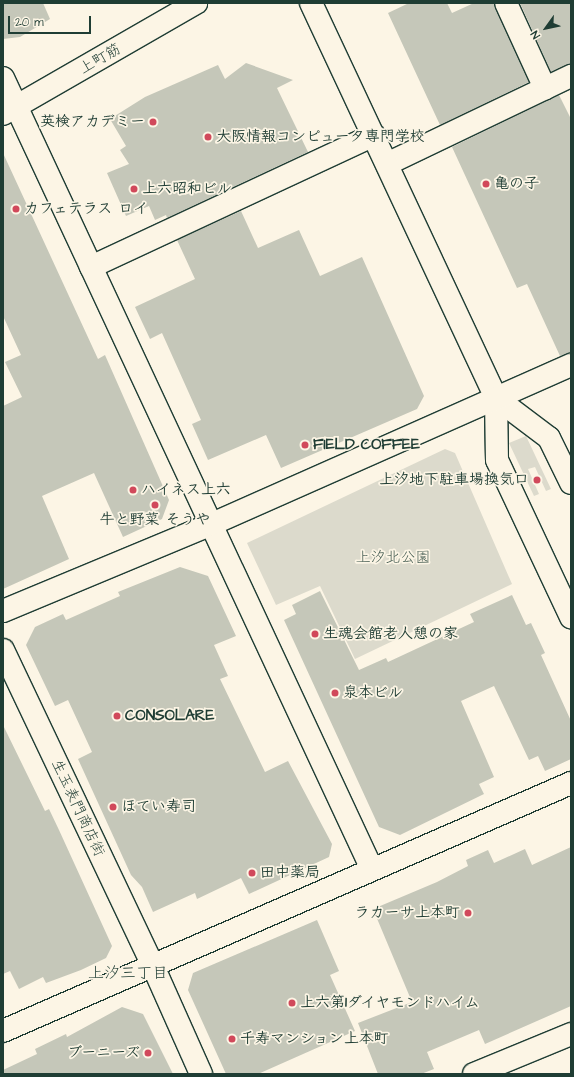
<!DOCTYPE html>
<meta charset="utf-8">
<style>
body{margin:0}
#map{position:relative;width:574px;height:1077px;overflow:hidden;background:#fcf5e5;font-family:"Architects Daughter","Klee One",sans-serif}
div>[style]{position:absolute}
.green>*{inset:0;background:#dcdacc}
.building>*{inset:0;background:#c5c7b9}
.roads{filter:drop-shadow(1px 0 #1f3d34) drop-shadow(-1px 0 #1f3d34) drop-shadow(0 1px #1f3d34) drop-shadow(0 -1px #1f3d34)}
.street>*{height:22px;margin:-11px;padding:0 11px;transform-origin:11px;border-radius:11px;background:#fcf5e5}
.secondary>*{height:22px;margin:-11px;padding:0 11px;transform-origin:11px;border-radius:11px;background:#fcf5e5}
.primary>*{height:22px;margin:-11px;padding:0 11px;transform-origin:11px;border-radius:11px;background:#fcf5e5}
.dots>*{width:11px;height:11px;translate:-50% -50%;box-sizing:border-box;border:2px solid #fcf5e5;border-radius:50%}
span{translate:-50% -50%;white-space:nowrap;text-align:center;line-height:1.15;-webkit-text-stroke:3.5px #fcf5e5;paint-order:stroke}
.street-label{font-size:15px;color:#1f3d34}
.poi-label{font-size:15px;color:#1f3d34;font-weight:700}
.right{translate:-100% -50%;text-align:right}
.left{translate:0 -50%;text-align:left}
.park-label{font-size:15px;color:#455c52}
.neighbourhood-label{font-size:16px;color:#1f3d34}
.frame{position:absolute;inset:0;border:4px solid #1f3d34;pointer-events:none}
.north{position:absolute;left:526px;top:8px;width:40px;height:40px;-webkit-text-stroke:3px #fcf5e5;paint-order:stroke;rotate:237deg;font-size:11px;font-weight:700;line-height:16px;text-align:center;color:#1f3d34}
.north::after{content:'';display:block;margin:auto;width:14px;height:18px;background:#1f3d34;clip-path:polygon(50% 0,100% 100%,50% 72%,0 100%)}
.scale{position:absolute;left:8px;top:16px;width:83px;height:18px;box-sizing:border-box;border:2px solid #1f3d34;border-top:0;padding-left:5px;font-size:12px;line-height:14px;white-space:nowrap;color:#1f3d34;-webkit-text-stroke:3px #fcf5e5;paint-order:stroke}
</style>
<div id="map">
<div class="green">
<i style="clip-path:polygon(526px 436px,551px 489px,546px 491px,535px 467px,528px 469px,539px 494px,534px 496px,509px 443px)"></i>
<i style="clip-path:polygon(445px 449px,455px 453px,512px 584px,355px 659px,320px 586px,276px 605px,247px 543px)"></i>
</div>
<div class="building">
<i style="clip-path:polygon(3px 3px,43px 3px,50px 19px,20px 37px,3px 39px)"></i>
<i style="clip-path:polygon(409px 3px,447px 3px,452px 13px,474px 3px,494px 3px,529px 82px,440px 125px,388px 13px)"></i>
<i style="clip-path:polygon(520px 3px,571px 3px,571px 64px,551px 72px)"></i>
<i style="clip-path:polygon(246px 63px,293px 80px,277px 88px,308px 152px,167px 218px,166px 215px,155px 220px,149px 206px,126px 216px,107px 173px,129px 164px,120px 150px,126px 146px,110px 119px,145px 97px,218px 65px,225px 79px)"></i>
<i style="clip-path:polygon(559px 95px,571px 119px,571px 353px,560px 356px,527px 284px,517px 288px,452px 147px)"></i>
<i style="clip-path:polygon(3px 153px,98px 359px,105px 355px,169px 500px,162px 519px,123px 537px,94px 473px,42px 496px,69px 559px,3px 589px,3px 406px,22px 397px,5px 362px,21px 355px,3px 316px)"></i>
<i style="clip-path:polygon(241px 211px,258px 248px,299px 230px,320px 276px,362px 257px,424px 396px,417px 409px,281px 468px,266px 435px,208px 460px,192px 424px,201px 420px,162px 333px,150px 339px,135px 307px,195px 279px,177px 240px)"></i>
<i style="clip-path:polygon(180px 567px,208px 576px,236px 636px,214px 645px,228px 676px,220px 679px,265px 772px,288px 761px,332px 844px,329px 857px,249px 894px,241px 878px,197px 899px,195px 893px,153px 912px,142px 887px,131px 875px,78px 759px,92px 752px,68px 700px,55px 706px,26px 645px,35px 627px,63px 614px,66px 620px,120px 596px,118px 592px)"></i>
<i style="clip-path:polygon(320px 591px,359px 670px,386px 658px,388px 662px,474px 622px,470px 614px,512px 595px,526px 625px,531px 623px,545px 653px,541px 655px,571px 721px,571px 759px,545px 771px,538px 756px,529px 760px,494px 686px,461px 701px,494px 777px,479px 784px,484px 794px,400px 835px,379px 827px,284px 620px,296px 614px,292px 605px)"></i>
<i style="clip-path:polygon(3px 725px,45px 811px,49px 809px,59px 830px,112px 946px,106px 958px,81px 970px,46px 983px,43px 977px,19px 989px,10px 971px,3px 974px)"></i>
<i style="clip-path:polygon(571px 847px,571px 1006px,485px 1044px,479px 1030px,427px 1052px,434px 1069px,421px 1074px,378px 1074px,358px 1023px,412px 1002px,373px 909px,437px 882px,468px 866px,466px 860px,488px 850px,494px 863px,525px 849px,532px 865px)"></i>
<i style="clip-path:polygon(317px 920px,339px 971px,330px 975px,355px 1031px,258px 1074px,226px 1074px,188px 990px,193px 973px)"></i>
<i style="clip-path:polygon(122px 1007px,143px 1014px,173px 1074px,3px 1074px,3px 1070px,37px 1054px,35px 1049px,66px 1034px,67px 1037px)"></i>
</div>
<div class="roads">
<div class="street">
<i style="left:506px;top:3px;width:94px;rotate:65.4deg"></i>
<i style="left:387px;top:164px;width:204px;rotate:-25.6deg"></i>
<i style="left:91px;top:267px;width:312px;rotate:-25deg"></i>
<i style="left:3px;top:650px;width:350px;rotate:64.6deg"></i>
</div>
<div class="secondary">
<i style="left:311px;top:3px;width:436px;rotate:64.9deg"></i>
<i style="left:496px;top:398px;width:62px;rotate:89.1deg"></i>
<i style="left:497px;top:460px;width:174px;rotate:64.8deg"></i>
<i style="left:3px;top:78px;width:871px;rotate:65deg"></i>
<i style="left:496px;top:398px;width:66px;rotate:37deg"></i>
<i style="left:549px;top:438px;width:50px;rotate:63.9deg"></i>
<i style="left:3px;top:611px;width:226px;rotate:-22.6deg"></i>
<i style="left:212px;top:524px;width:393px;rotate:-23.9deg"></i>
<i style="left:153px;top:966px;width:118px;rotate:66deg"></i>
<i style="left:3px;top:1031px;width:620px;rotate:-23.59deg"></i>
<i style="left:474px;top:1074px;width:105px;rotate:-22.4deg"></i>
</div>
<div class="primary">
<i style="left:3px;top:114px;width:223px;rotate:-29.9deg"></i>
</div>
</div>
<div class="dots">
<i style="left:153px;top:122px;background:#d1495b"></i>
<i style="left:208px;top:137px;background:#d1495b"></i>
<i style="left:486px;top:184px;background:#d1495b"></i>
<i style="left:134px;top:189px;background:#d1495b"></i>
<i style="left:16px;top:209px;background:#d1495b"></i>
<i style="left:305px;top:445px;background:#d1495b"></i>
<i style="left:537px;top:480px;background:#d1495b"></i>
<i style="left:133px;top:490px;background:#d1495b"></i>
<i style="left:155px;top:505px;background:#d1495b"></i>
<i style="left:315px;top:634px;background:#d1495b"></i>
<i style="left:335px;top:693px;background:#d1495b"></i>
<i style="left:117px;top:716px;background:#d1495b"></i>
<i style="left:113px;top:807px;background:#d1495b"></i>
<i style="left:252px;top:873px;background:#d1495b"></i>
<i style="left:468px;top:913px;background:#d1495b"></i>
<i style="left:292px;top:1003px;background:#d1495b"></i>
<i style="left:232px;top:1039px;background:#d1495b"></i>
<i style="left:148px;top:1053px;background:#d1495b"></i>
</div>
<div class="street-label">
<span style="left:100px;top:59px;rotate:-30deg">上町筋</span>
<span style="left:78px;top:808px;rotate:65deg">生玉表門商店街</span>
</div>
<div class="poi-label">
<span class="right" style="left:145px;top:122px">英検アカデミー</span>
<span class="left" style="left:216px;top:137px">大阪情報コンピュータ専門学校</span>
<span class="left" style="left:494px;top:184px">亀の子</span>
<span class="left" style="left:142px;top:189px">上六昭和ビル</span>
<span class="left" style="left:24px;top:209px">カフェテラス ロイ</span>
<span class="left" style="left:313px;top:445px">FIELD COFFEE</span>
<span class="right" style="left:529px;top:480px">上汐地下駐車場換気口</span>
<span class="left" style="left:141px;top:490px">ハイネス上六</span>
<span style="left:155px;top:520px">牛と野菜 そうや</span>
<span class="left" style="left:323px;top:634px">生魂会館老人憩の家</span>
<span class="left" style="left:343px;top:693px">泉本ビル</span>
<span class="left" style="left:125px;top:716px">CONSOLARE</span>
<span class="left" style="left:121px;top:807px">ほてい寿司</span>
<span class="left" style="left:260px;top:873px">田中薬局</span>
<span class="right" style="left:460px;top:913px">ラカーサ上本町</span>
<span class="left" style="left:300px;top:1003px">上六第1ダイヤモンドハイム</span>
<span class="left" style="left:240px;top:1039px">千寿マンション上本町</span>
<span class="right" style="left:140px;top:1053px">ブーニーズ</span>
</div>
<div class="park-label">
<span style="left:393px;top:558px">上汐北公園</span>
</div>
<div class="neighbourhood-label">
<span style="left:128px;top:973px">上汐三丁目</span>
</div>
<div class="frame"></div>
<div class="north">N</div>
<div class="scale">20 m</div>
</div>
